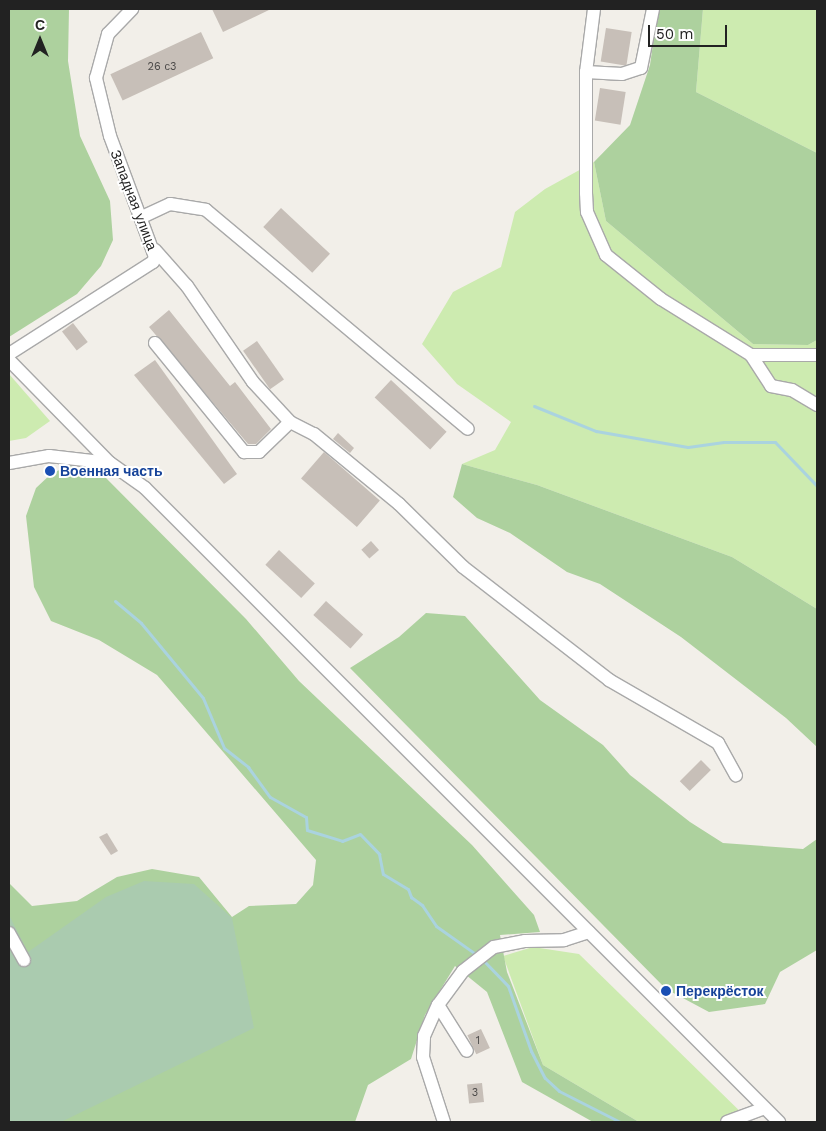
<!DOCTYPE html>
<meta charset="utf-8">
<style>
body{margin:0}
#map{position:relative;width:826px;height:1131px;overflow:hidden;background:#f2efe9;font-family:"Work Sans",sans-serif}
div>[style]{position:absolute}
.grass>*{inset:0;background:#cdebb0}
.forest>*{inset:0;background:#add19e}
.cemetery>*{inset:0;background:#aacbaf}
.stream>*{height:3px;margin:-1.5px;padding:0 1.5px;transform-origin:1.5px;border-radius:1.5px;background:#aad3df}
.building>*{inset:0;background:#c7bfb8;transform-origin:0 0}
.roads{filter:drop-shadow(1px 0 #a9a9a9) drop-shadow(-1px 0 #a9a9a9) drop-shadow(0 1px #a9a9a9) drop-shadow(0 -1px #a9a9a9)}
.minor>*{height:12px;margin:-6px;padding:0 6px;transform-origin:6px;border-radius:6px;background:#fff}
.dots>*{width:14px;height:14px;translate:-50% -50%;box-sizing:border-box;border:2px solid #fff;border-radius:50%}
span{translate:-50% -50%;white-space:nowrap;text-align:center;line-height:1.15;-webkit-text-stroke:4px #fff;paint-order:stroke}
.number-label{font-size:11px;color:#4b4948}
.number-label span{-webkit-text-stroke-width:0}
.street-label{font-size:14px;color:#222}
.transit-label{font-size:14px;color:#164399;font-weight:700}
.left{translate:0 -50%;text-align:left}
.frame{position:absolute;inset:0;border:10px solid #222;pointer-events:none}
.north{position:absolute;left:15px;top:15px;width:50px;height:50px;-webkit-text-stroke:4px #fff;paint-order:stroke;rotate:0deg;font-size:14px;font-weight:700;line-height:20px;text-align:center;color:#222}
.north::after{content:'';display:block;margin:auto;width:18px;height:22px;background:#222;clip-path:polygon(50% 0,100% 100%,50% 72%,0 100%)}
.scale{position:absolute;left:648px;top:25px;width:79px;height:22px;box-sizing:border-box;border:2px solid #222;border-top:0;padding-left:6px;font-size:15px;line-height:18px;white-space:nowrap;color:#222;-webkit-text-stroke:4px #fff;paint-order:stroke}
</style>
<div id="map">
<div class="grass">
<i style="clip-path:polygon(703px 9px,817px 9px,817px 153px,696px 92px)"></i>
<i style="clip-path:polygon(594px 162px,606px 221px,753px 344px,808px 345px,817px 340px,817px 609px,732px 557px,537px 485px,462px 464px,495px 450px,511px 422px,457px 384px,422px 344px,453px 292px,501px 267px,515px 212px,545px 189px)"></i>
<i style="clip-path:polygon(9px 374px,50px 421px,26px 438px,9px 441px)"></i>
<i style="clip-path:polygon(533px 947px,579px 954px,751px 1122px,639px 1122px,543px 1065px,503px 956px)"></i>
</div>
<div class="forest">
<i style="clip-path:polygon(9px 9px,69px 9px,68px 61px,80px 136px,110px 201px,113px 240px,101px 266px,77px 294px,9px 337px)"></i>
<i style="clip-path:polygon(658px 9px,703px 9px,696px 92px,817px 153px,817px 340px,808px 345px,753px 344px,606px 221px,594px 162px,630px 125px,650px 65px)"></i>
<i style="clip-path:polygon(462px 464px,537px 485px,732px 557px,817px 609px,817px 747px,786px 718px,681px 637px,600px 584px,567px 572px,510px 533px,477px 518px,453px 497px)"></i>
<i style="clip-path:polygon(70px 466px,104px 476px,246px 619px,299px 681px,472px 845px,534px 915px,540px 932px,500px 935px,507px 972px,543px 1065px,639px 1122px,593px 1122px,522px 1082px,487px 992px,455px 966px,425px 1015px,411px 1059px,368px 1085px,355px 1122px,9px 1122px,9px 883px,32px 906px,77px 901px,117px 877px,152px 869px,199px 877px,232px 917px,249px 906px,296px 904px,313px 885px,316px 860px,157px 675px,99px 640px,51px 621px,34px 587px,26px 516px,36px 488px,52px 473px)"></i>
<i style="clip-path:polygon(426px 613px,465px 616px,540px 700px,603px 745px,630px 775px,690px 822px,723px 843px,803px 849px,817px 839px,817px 950px,780px 972px,765px 1004px,709px 1012px,666px 989px,350px 668px,399px 637px)"></i>
</div>
<div class="cemetery">
<i style="clip-path:polygon(144px 881px,194px 884px,232px 918px,254px 1028px,61px 1122px,9px 1122px,9px 915px,28px 952px,106px 897px)"></i>
</div>
<div class="stream">
<i style="left:534px;top:406px;width:67px;rotate:22deg"></i>
<i style="left:596px;top:431px;width:93px;rotate:9.9deg"></i>
<i style="left:688px;top:447px;width:36px;rotate:-8deg"></i>
<i style="left:724px;top:442px;width:51px"></i>
<i style="left:775px;top:442px;width:61px;rotate:46.3deg"></i>
<i style="left:115px;top:601px;width:34px;rotate:40deg"></i>
<i style="left:141px;top:623px;width:97px;rotate:50.4deg"></i>
<i style="left:203px;top:698px;width:54px;rotate:67.2deg"></i>
<i style="left:224px;top:748px;width:31px;rotate:38deg"></i>
<i style="left:248px;top:767px;width:37px;rotate:54deg"></i>
<i style="left:270px;top:797px;width:41px;rotate:29.1deg"></i>
<i style="left:306px;top:817px;width:13px;rotate:86deg"></i>
<i style="left:307px;top:830px;width:37px;rotate:17deg"></i>
<i style="left:342px;top:841px;width:19px;rotate:-21deg"></i>
<i style="left:360px;top:834px;width:28px;rotate:46deg"></i>
<i style="left:379px;top:854px;width:20px;rotate:79deg"></i>
<i style="left:383px;top:874px;width:29px;rotate:31deg"></i>
<i style="left:408px;top:889px;width:9px;rotate:69deg"></i>
<i style="left:411px;top:897px;width:14px;rotate:36deg"></i>
<i style="left:422px;top:905px;width:25px;rotate:56deg"></i>
<i style="left:436px;top:926px;width:50px;rotate:35.3deg"></i>
<i style="left:482px;top:959px;width:37px;rotate:46deg"></i>
<i style="left:508px;top:986px;width:69px;rotate:70.5deg"></i>
<i style="left:531px;top:1051px;width:30px;rotate:63deg"></i>
<i style="left:545px;top:1078px;width:19px;rotate:43deg"></i>
<i style="left:559px;top:1091px;width:68px;rotate:26.9deg"></i>
</div>
<div class="building">
<i style="clip-path:polygon(212px 9px,271px 9px,223px 32px)"></i>
<i style="left:606px;top:28px;width:26px;height:34px;rotate:9deg"></i>
<i style="left:201px;top:32px;width:29px;height:100px;rotate:65deg"></i>
<i style="left:600px;top:88px;width:26px;height:33px;rotate:9deg"></i>
<i style="left:281px;top:208px;width:67px;height:26px;rotate:43deg"></i>
<i style="clip-path:polygon(169px 310px,230px 386px,235px 382px,271px 429px,256px 444px,248px 444px,149px 327px)"></i>
<i style="left:73px;top:323px;width:24px;height:14px;rotate:52deg"></i>
<i style="left:257px;top:341px;width:47px;height:17px;rotate:55deg"></i>
<i style="clip-path:polygon(155px 360px,237px 474px,224px 484px,134px 375px)"></i>
<i style="left:391px;top:380px;width:76px;height:24px;rotate:43deg"></i>
<i style="clip-path:polygon(338px 433px,354px 448px,350px 453px,333px 439px)"></i>
<i style="left:324px;top:452px;width:74px;height:35px;rotate:41deg"></i>
<i style="left:371px;top:541px;width:12px;height:13px;rotate:48deg"></i>
<i style="left:279px;top:550px;width:49px;height:20px;rotate:43deg"></i>
<i style="left:326px;top:601px;width:50px;height:19px;rotate:42deg"></i>
<i style="left:701px;top:760px;width:14px;height:30px;rotate:45deg"></i>
<i style="clip-path:polygon(107px 833px,118px 851px,111px 855px,99px 837px)"></i>
<i style="left:481px;top:1029px;width:21px;height:15px;rotate:65deg"></i>
<i style="left:482px;top:1083px;width:19px;height:15px;rotate:84deg"></i>
</div>
<div class="roads">
<div class="minor">
<i style="left:594px;top:9px;width:64px;rotate:97.2deg"></i>
<i style="left:586px;top:72px;width:121px;rotate:90deg"></i>
<i style="left:586px;top:193px;width:19px;rotate:87deg"></i>
<i style="left:587px;top:212px;width:47px;rotate:66.2deg"></i>
<i style="left:606px;top:255px;width:70px;rotate:38.7deg"></i>
<i style="left:661px;top:299px;width:106px;rotate:31.9deg"></i>
<i style="left:751px;top:355px;width:66px"></i>
<i style="left:586px;top:72px;width:36px;rotate:3deg"></i>
<i style="left:622px;top:74px;width:20px;rotate:-18deg"></i>
<i style="left:641px;top:68px;width:60px;rotate:-78.5deg"></i>
<i style="left:142px;top:217px;width:31px;rotate:-25deg"></i>
<i style="left:170px;top:204px;width:36px;rotate:9deg"></i>
<i style="left:206px;top:210px;width:341px;rotate:39.9deg"></i>
<i style="left:155px;top:250px;width:48px;rotate:48.4deg"></i>
<i style="left:187px;top:286px;width:116px;rotate:55.5deg"></i>
<i style="left:253px;top:382px;width:54px;rotate:47.2deg"></i>
<i style="left:290px;top:422px;width:27px;rotate:27deg"></i>
<i style="left:314px;top:434px;width:110px;rotate:39.5deg"></i>
<i style="left:399px;top:504px;width:90px;rotate:44.5deg"></i>
<i style="left:463px;top:567px;width:185px;rotate:37.7deg"></i>
<i style="left:609px;top:680px;width:126px;rotate:30deg"></i>
<i style="left:718px;top:743px;width:37px;rotate:61deg"></i>
<i style="left:155px;top:343px;width:141px;rotate:50.8deg"></i>
<i style="left:244px;top:452px;width:15px"></i>
<i style="left:259px;top:452px;width:43px;rotate:-44.1deg"></i>
<i style="left:9px;top:354px;width:171px;rotate:-32.6deg"></i>
<i style="left:153px;top:262px;width:5px;rotate:-68deg"></i>
<i style="left:155px;top:257px;width:129px;rotate:-110.4deg"></i>
<i style="left:110px;top:136px;width:60px;rotate:-103.6deg"></i>
<i style="left:96px;top:78px;width:46px;rotate:-74.7deg"></i>
<i style="left:108px;top:34px;width:35px;rotate:-46deg"></i>
<i style="left:751px;top:355px;width:37px;rotate:57deg"></i>
<i style="left:771px;top:386px;width:21px;rotate:11deg"></i>
<i style="left:792px;top:390px;width:29px;rotate:31deg"></i>
<i style="left:9px;top:360px;width:144px;rotate:45.6deg"></i>
<i style="left:9px;top:463px;width:41px;rotate:-9.9deg"></i>
<i style="left:49px;top:456px;width:61px;rotate:6.5deg"></i>
<i style="left:110px;top:463px;width:43px;rotate:35.5deg"></i>
<i style="left:145px;top:488px;width:897px;rotate:45deg"></i>
<i style="left:9px;top:933px;width:31px;rotate:61deg"></i>
<i style="left:438px;top:1005px;width:54px;rotate:57.8deg"></i>
<i style="left:444px;top:1122px;width:68px;rotate:-107.9deg"></i>
<i style="left:423px;top:1057px;width:21px;rotate:-87deg"></i>
<i style="left:424px;top:1036px;width:34px;rotate:-66deg"></i>
<i style="left:438px;top:1005px;width:42px;rotate:-53.7deg"></i>
<i style="left:463px;top:971px;width:39px;rotate:-38deg"></i>
<i style="left:494px;top:947px;width:32px;rotate:-11deg"></i>
<i style="left:525px;top:941px;width:39px;rotate:-1deg"></i>
<i style="left:564px;top:940px;width:26px;rotate:-18deg"></i>
<i style="left:727px;top:1122px;width:40px;rotate:-20.2deg"></i>
</div>
</div>
<div class="dots">
<i style="left:50px;top:471px;background:#1a4fb4"></i>
<i style="left:666px;top:991px;background:#1a4fb4"></i>
</div>
<div class="number-label">
<span style="left:162px;top:67px">26 с3</span>
<span style="left:478px;top:1041px">1</span>
<span style="left:475px;top:1093px">3</span>
</div>
<div class="street-label">
<span style="left:134px;top:200px;rotate:69deg">Западная улица</span>
</div>
<div class="transit-label">
<span class="left" style="left:60px;top:471px">Военная часть</span>
<span class="left" style="left:676px;top:991px">Перекрёсток</span>
</div>
<div class="frame"></div>
<div class="north">С</div>
<div class="scale">50 m</div>
</div>
